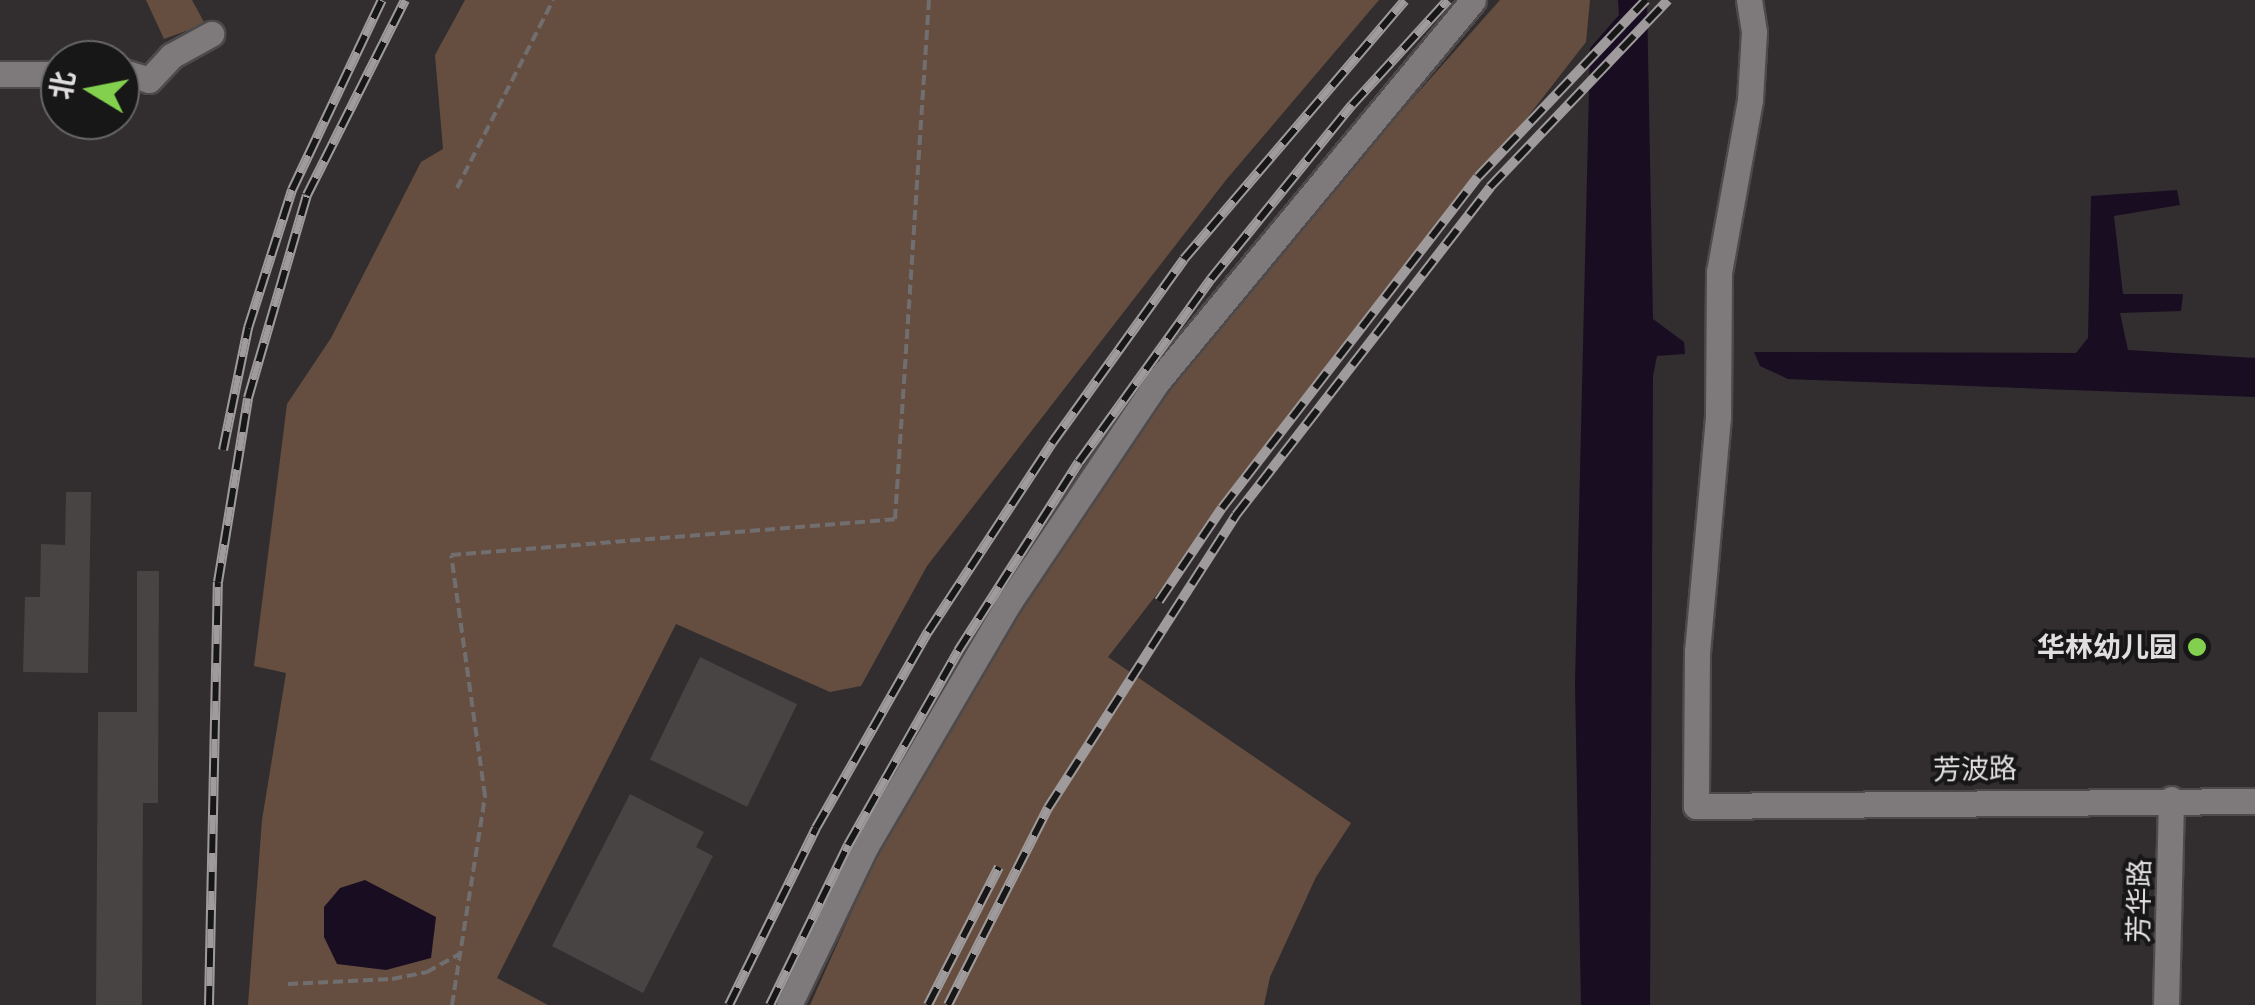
<!DOCTYPE html>
<meta charset="utf-8">
<style>
body{margin:0}
#map{position:relative;width:2255px;height:1005px;overflow:hidden;background:#322e2f;font-family:Quicksand,"Noto Sans SC",sans-serif}
div>[style]{position:absolute}
.green>*{inset:0;background:#654e3f}
.water>*{inset:0;background:#190d22}
.building>*{inset:0;background:#484444;transform-origin:0 0}
.path>*{height:4px;margin-top:-2px;transform-origin:0;background:repeating-linear-gradient(90deg,#716e6f 0 10px,transparent 0 15px)}
.roads{filter:drop-shadow(2px 0 #4e4a4b) drop-shadow(-2px 0 #4e4a4b) drop-shadow(0 2px #4e4a4b) drop-shadow(0 -2px #4e4a4b)}
.minor>*{height:25px;margin:-12.5px;padding:0 12.5px;transform-origin:12.5px;border-radius:12.5px;background:#7e7a7b}
.rail>*{height:10px;margin-top:-5px;transform-origin:0;background:repeating-linear-gradient(90deg,#181717 0 19px,#9f9b9c 0 38px);box-sizing:border-box;border-block:2px solid #9f9b9c}
.dots>*{width:28px;height:28px;translate:-50% -50%;box-sizing:border-box;border:5px solid #181717;border-radius:50%}
span{translate:-50% -50%;white-space:nowrap;text-align:center;line-height:1.15;-webkit-text-stroke:8px #181717;paint-order:stroke}
.poi-label{font-size:28px;color:#e1dedf;font-weight:700}
.right{translate:-100% -50%;text-align:right}
.street-label{font-size:28px;color:#e1dedf}
.north{position:absolute;left:40px;top:40px;width:100px;height:100px;box-sizing:border-box;background:#181717;border:2px solid #686767;border-radius:50%;rotate:280deg;font-size:28px;font-weight:700;line-height:40px;text-align:center;color:#e1dedf}
.north::after{content:'';display:block;margin:auto;width:35px;height:45px;background:#83d04e;clip-path:polygon(50% 0,100% 100%,50% 72%,0 100%)}
</style>
<div id="map">
<div class="green">
<i style="clip-path:polygon(146px 0,192px 0,205px 24px,164px 39px)"></i>
<i style="clip-path:polygon(465px 0,1379px 0,1226px 180px,927px 566px,861px 686px,830px 692px,676px 624px,497px 978px,548px 1005px,248px 1005px,262px 820px,286px 673px,254px 666px,287px 404px,331px 338px,421px 162px,443px 149px,435px 55px)"></i>
<i style="clip-path:polygon(1500px 0,1590px 0,1586px 42px,1108px 657px,1351px 823px,1316px 877px,1270px 977px,1264px 1005px,810px 1005px,876px 857px,1058px 544px,1251px 281px)"></i>
</div>
<div class="water">
<i style="clip-path:polygon(1618px 0,1647px 0,1653px 319px,1684px 342px,1685px 354px,1657px 356px,1653px 376px,1650px 1005px,1581px 1005px,1575px 684px,1590px 48px,1619px 15px)"></i>
<i style="clip-path:polygon(2177px 190px,2180px 205px,2114px 216px,2123px 294px,2183px 294px,2181px 311px,2120px 313px,2128px 350px,2255px 358px,2255px 397px,1788px 379px,1760px 366px,1754px 352px,2076px 353px,2088px 338px,2091px 196px)"></i>
<i style="clip-path:polygon(365px 880px,436px 917px,431px 958px,386px 970px,337px 964px,324px 937px,324px 907px,340px 888px)"></i>
</div>
<div class="building">
<i style="clip-path:polygon(66px 492px,91px 492px,88px 673px,23px 672px,25px 597px,40px 597px,41px 544px,65px 545px)"></i>
<i style="clip-path:polygon(137px 571px,159px 571px,158px 803px,143px 803px,142px 1005px,96px 1005px,98px 712px,137px 712px)"></i>
<i style="left:700px;top:657px;width:108px;height:114px;rotate:26deg"></i>
<i style="clip-path:polygon(630px 794px,704px 832px,696px 847px,713px 856px,643px 993px,552px 946px)"></i>
</div>
<div class="path">
<i style="left:457px;top:188px;width:211px;rotate:-62.9deg"></i>
<i style="left:288px;top:984px;width:104px;rotate:-2.8deg"></i>
<i style="left:392px;top:979px;width:36px;rotate:-11deg"></i>
<i style="left:427px;top:972px;width:38px;rotate:-29deg"></i>
<i style="left:452px;top:1005px;width:212px;rotate:-81deg"></i>
<i style="left:485px;top:796px;width:243px;rotate:-98deg"></i>
<i style="left:451px;top:555px;width:445px;rotate:-4.6deg"></i>
<i style="left:895px;top:519px;width:520px;rotate:-86.25deg"></i>
</div>
<div class="roads">
<div class="minor">
<i style="left:1749px;top:0;width:32px;rotate:81deg"></i>
<i style="left:1754px;top:32px;width:68px;rotate:93.4deg"></i>
<i style="left:1750px;top:100px;width:175px;rotate:100.2deg"></i>
<i style="left:1719px;top:272px;width:145px;rotate:90.4deg"></i>
<i style="left:1718px;top:417px;width:235px;rotate:95.1deg"></i>
<i style="left:1697px;top:651px;width:155px;rotate:90.4deg"></i>
<i style="left:1696px;top:806px;width:559px;rotate:-0.51deg"></i>
<i style="left:120px;top:71px;width:30px;rotate:17deg"></i>
<i style="left:149px;top:80px;width:33px;rotate:-47deg"></i>
<i style="left:171px;top:56px;width:46px;rotate:-28.8deg"></i>
<i style="left:0;top:74px;width:60px"></i>
<i style="left:789px;top:1005px;width:177px;rotate:-64.2deg"></i>
<i style="left:866px;top:846px;width:281px;rotate:-59.6deg"></i>
<i style="left:1008px;top:604px;width:269px;rotate:-56.1deg"></i>
<i style="left:1158px;top:381px;width:494px;rotate:-50.4deg"></i>
<i style="left:2166px;top:1005px;width:206px;rotate:-88.6deg"></i>
</div>
</div>
<div class="rail">
<i style="left:223px;top:450px;width:125px;rotate:-78.4deg"></i>
<i style="left:248px;top:328px;width:145px;rotate:-72.3deg"></i>
<i style="left:292px;top:190px;width:210px;rotate:-64.7deg"></i>
<i style="left:1159px;top:601px;width:112px;rotate:-55.9deg"></i>
<i style="left:1222px;top:508px;width:418px;rotate:-52.3deg"></i>
<i style="left:1478px;top:177px;width:244px;rotate:-46.5deg"></i>
<i style="left:209px;top:1005px;width:423px;rotate:-88.8deg"></i>
<i style="left:218px;top:582px;width:186px;rotate:-80.7deg"></i>
<i style="left:248px;top:398px;width:211px;rotate:-73.8deg"></i>
<i style="left:307px;top:195px;width:218px;rotate:-63.3deg"></i>
<i style="left:729px;top:1005px;width:197px;rotate:-63.8deg"></i>
<i style="left:816px;top:828px;width:226px;rotate:-60.3deg"></i>
<i style="left:928px;top:632px;width:226px;rotate:-56.7deg"></i>
<i style="left:1052px;top:443px;width:226px;rotate:-54.3deg"></i>
<i style="left:1184px;top:259px;width:340px;rotate:-49.5deg"></i>
<i style="left:770px;top:1005px;width:178px;rotate:-64deg"></i>
<i style="left:848px;top:845px;width:223px;rotate:-60.4deg"></i>
<i style="left:958px;top:651px;width:224px;rotate:-57.4deg"></i>
<i style="left:1079px;top:462px;width:226px;rotate:-54.2deg"></i>
<i style="left:1211px;top:279px;width:224px;rotate:-51deg"></i>
<i style="left:1352px;top:105px;width:142px;rotate:-47.6deg"></i>
<i style="left:928px;top:1005px;width:155px;rotate:-62.8deg"></i>
<i style="left:948px;top:1005px;width:221px;rotate:-63.1deg"></i>
<i style="left:1048px;top:808px;width:348px;rotate:-57.3deg"></i>
<i style="left:1236px;top:515px;width:415px;rotate:-52.2deg"></i>
<i style="left:1490px;top:187px;width:258px;rotate:-46.4deg"></i>
</div>
<div class="dots">
<i style="left:2197px;top:647px;background:#83d04e"></i>
</div>
<div class="poi-label">
<span class="right" style="left:2177px;top:647px">华林幼儿园</span>
</div>
<div class="street-label">
<span style="left:1975px;top:769px;rotate:-1deg">芳波路</span>
<span style="left:2139px;top:901px;rotate:-89deg">芳华路</span>
</div>
<div class="north">北</div>
</div>
